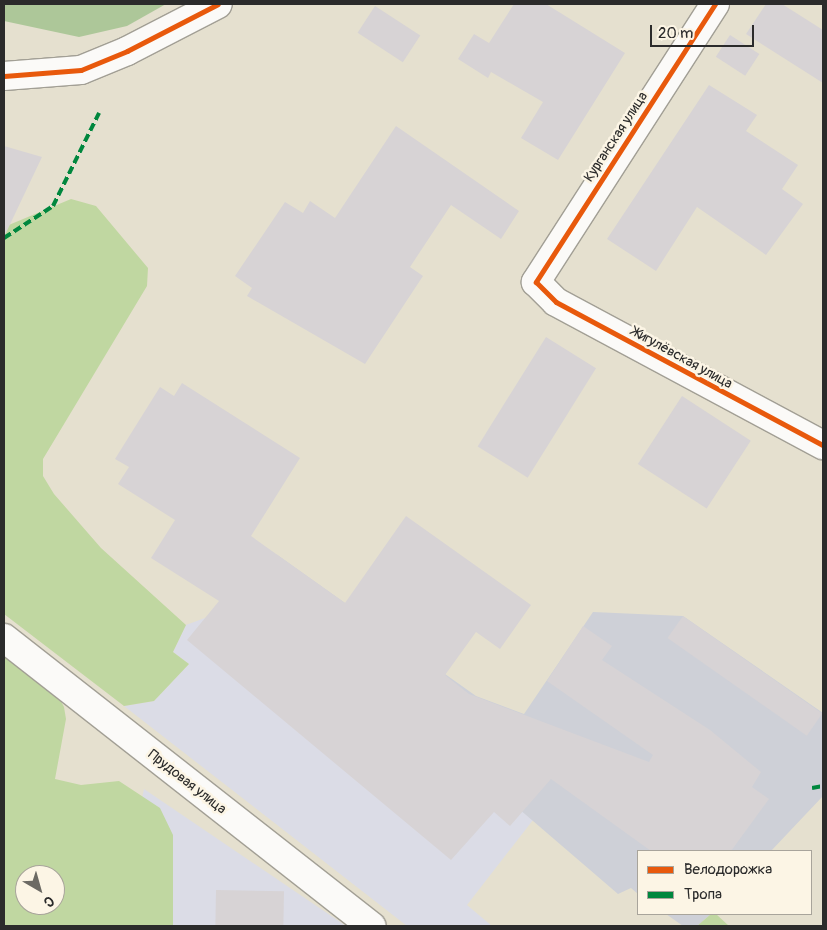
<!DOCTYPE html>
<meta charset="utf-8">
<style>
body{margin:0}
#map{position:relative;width:827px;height:930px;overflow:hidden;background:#e5e0cf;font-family:Pangolin,sans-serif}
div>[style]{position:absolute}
.built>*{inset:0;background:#dbdce6}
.industrial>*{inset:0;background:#ced0d7}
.green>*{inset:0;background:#c0d7a1}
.forest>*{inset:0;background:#adc799}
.building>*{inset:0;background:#d7d3d5;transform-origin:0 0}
.roads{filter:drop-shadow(1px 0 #a29f95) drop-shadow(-1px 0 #a29f95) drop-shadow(0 1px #a29f95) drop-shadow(0 -1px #a29f95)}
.minor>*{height:28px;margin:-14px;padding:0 14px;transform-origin:14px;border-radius:14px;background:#fbfaf8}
.major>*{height:28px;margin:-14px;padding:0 14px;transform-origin:14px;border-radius:14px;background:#fbfaf8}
.quiet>*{height:4px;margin-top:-2px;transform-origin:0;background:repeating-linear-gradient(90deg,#00873e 0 8px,transparent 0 12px)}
.cycleway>*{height:5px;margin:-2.5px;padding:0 2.5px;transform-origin:2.5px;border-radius:2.5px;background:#e8590c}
span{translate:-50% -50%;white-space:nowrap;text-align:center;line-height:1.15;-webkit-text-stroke:5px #fcf5e5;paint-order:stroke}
.street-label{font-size:14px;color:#2b2b2b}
.frame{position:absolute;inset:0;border:5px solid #2b2b2b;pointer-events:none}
.legend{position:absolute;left:637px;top:850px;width:175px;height:65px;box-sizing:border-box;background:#fcf5e5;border:1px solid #a8a49b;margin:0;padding:6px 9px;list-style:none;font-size:15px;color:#2b2b2b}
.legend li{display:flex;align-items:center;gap:10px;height:25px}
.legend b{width:25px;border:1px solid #a8a49b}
.north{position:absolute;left:15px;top:865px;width:50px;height:50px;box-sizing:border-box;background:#fcf5e5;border:1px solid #a8a49b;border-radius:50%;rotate:142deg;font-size:14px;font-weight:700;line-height:20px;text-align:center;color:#2b2b2b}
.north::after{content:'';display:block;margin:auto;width:18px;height:22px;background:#6c6a64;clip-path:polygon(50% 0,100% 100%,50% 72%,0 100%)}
.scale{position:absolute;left:650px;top:25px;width:104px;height:22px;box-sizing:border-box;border:2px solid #2b2b2b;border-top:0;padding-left:6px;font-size:15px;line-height:18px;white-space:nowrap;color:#2b2b2b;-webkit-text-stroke:4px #fcf5e5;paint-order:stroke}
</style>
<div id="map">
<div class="built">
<i style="clip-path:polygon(240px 605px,475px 772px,533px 820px,467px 905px,492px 926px,407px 926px,124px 706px,154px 701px,189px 664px,173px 652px,186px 625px)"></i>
<i style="clip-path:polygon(144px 789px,346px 926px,114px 926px)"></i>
</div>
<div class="industrial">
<i style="clip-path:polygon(276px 554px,476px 696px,524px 714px,593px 612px,683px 616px,823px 713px,823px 796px,771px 851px,638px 851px,638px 894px,631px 888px,618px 894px,476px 772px)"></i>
<i style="clip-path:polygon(666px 914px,711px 914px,697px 926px,683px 926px)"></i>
</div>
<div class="green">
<i style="clip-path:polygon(71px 199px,96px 206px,148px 268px,147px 286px,43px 459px,43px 476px,54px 494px,101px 548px,186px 625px,173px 652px,189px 664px,154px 701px,124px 706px,4px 614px,4px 227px)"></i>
<i style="clip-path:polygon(evenodd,4px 652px,54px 688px,64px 707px,66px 719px,55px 779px,81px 785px,119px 781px,160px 808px,173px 835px,173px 926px,4px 926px,4px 652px,25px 875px,55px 875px,55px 905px,25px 905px,25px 875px)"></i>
<i style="clip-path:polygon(711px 914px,716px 914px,729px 926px,697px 926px)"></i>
</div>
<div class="forest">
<i style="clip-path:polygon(4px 4px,166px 4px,127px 26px,79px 37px,4px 21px)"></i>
</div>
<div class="building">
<i style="clip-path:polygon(514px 4px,546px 4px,625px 53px,558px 160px,521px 138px,543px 102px,491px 72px,488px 78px,458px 59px,474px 34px,489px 43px)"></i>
<i style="clip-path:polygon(766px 4px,782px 4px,823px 30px,823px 83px,746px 34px)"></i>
<i style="left:375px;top:6px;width:54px;height:32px;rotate:33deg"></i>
<i style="left:730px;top:35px;width:35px;height:26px;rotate:33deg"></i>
<i style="clip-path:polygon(709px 85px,757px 115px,746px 131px,798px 165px,782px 189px,803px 204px,766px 255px,697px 207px,656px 271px,607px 239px)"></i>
<i style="clip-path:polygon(396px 126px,519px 211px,501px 239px,451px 205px,410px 267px,423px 276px,365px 364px,247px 296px,252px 288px,235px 276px,285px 202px,303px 213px,310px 201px,335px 218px)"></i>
<i style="clip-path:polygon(4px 146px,42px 157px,4px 237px)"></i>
<i style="left:546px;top:337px;width:59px;height:129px;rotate:32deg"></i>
<i style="clip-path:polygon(182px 383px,300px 458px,251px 536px,345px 603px,406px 516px,531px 605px,500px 649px,476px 632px,445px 675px,469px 694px,649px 762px,653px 755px,547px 681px,583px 626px,612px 646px,602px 660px,710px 730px,761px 772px,752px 787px,769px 799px,731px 851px,651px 851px,551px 779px,510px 826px,494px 812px,451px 860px,187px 640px,219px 601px,151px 558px,175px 520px,118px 484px,129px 467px,115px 459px,160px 387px,174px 396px)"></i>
<i style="left:682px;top:396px;width:82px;height:81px;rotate:33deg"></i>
<i style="left:683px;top:616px;width:170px;height:27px;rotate:35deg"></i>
<i style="left:216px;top:890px;width:68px;height:36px;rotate:1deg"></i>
</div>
<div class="roads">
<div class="minor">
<i style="left:715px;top:4px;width:331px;rotate:122.8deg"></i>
<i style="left:536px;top:282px;width:28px;rotate:45deg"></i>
<i style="left:556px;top:302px;width:303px;rotate:28.2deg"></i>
<i style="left:4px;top:76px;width:77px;rotate:-4.5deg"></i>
<i style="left:81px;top:70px;width:50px;rotate:-22.4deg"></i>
<i style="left:127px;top:51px;width:102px;rotate:-27.3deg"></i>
</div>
<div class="major">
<i style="left:4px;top:638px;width:467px;rotate:38.1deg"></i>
</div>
</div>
<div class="quiet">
<i style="left:4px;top:238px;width:59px;rotate:-33.1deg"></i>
<i style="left:53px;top:206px;width:104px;rotate:-63.7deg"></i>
<i style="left:812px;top:788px;width:11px;rotate:-10deg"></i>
</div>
<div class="cycleway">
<i style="left:715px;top:4px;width:331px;rotate:122.8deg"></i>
<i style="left:536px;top:282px;width:28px;rotate:45deg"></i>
<i style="left:556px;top:302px;width:303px;rotate:28.2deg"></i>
<i style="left:4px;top:76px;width:77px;rotate:-4.5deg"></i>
<i style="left:81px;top:70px;width:50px;rotate:-22.4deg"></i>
<i style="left:127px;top:51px;width:102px;rotate:-27.3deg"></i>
</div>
<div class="street-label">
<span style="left:616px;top:137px;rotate:-57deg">Курганская улица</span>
<span style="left:682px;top:358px;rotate:29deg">Жигулёвская улица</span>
<span style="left:187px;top:782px;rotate:38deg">Прудовая улица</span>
</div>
<div class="frame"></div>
<ul class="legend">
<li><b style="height:6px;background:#e8590c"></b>Велодорожка</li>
<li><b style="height:6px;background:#00873e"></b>Тропа</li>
</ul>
<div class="north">С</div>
<div class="scale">20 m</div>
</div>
